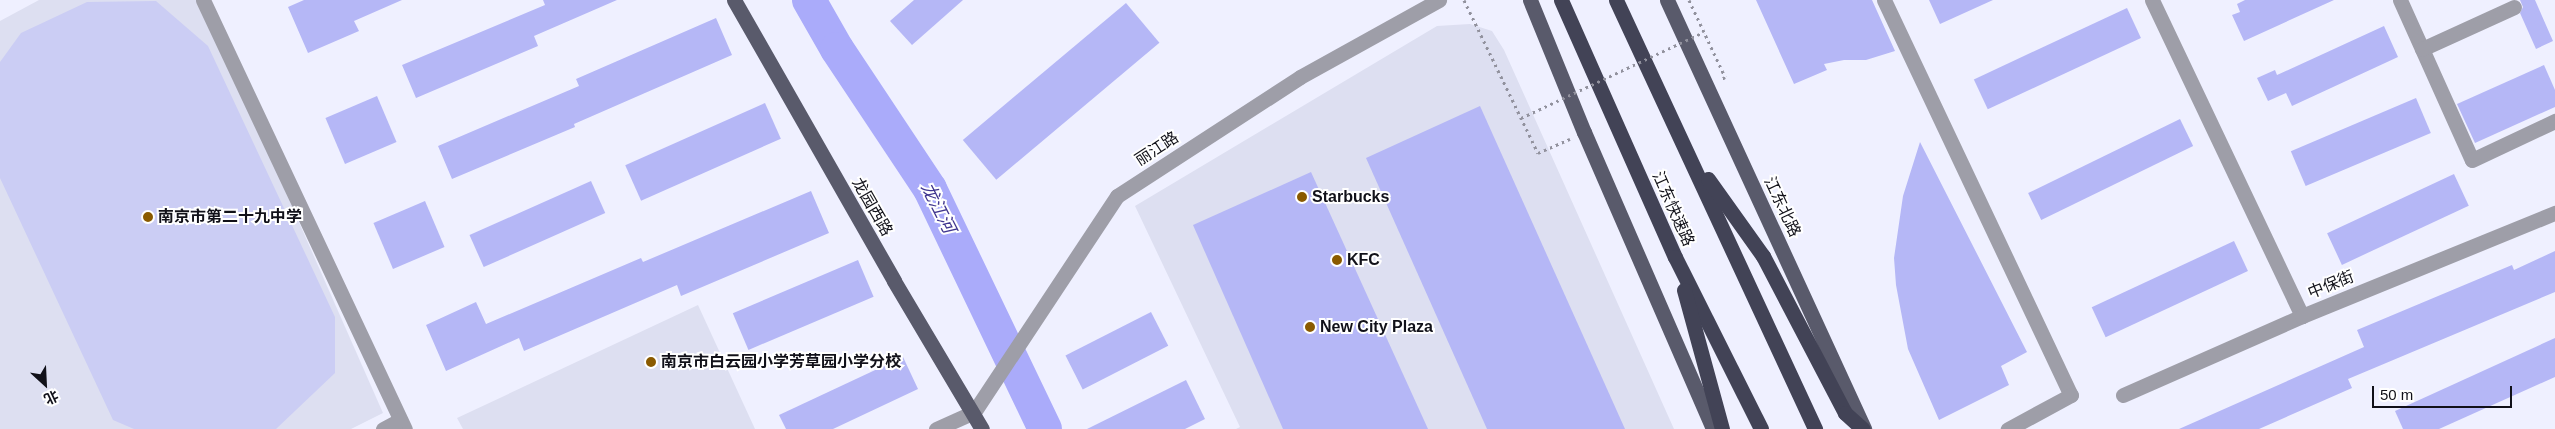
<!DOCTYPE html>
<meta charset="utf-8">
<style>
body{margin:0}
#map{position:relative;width:2555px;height:429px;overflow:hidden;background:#eff0ff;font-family:Helvetica,"Noto Sans SC",sans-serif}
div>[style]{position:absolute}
.built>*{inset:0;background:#dddff1}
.green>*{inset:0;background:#cbcdf4}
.river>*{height:34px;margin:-17px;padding:0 17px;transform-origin:17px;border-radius:17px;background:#aaabfa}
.building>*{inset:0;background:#b5b7f6;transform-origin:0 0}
.path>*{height:3px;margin-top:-1.5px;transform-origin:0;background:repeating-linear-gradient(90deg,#91919d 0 2.5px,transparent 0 6.5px)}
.minor>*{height:15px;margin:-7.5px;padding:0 7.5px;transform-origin:7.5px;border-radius:7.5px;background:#9e9ea8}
.major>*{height:15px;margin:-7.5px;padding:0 7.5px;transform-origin:7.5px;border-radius:7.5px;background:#595a6b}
.highway>*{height:15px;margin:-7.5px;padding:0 7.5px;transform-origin:7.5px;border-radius:7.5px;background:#424356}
.path-bridge>*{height:3px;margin-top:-1.5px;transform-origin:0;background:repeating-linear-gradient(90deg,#91919d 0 2.5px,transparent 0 6.5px)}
.dots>*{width:14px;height:14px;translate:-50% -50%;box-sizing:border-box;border:2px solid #fff;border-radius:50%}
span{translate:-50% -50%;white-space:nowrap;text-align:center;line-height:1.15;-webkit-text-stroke:4px #fff;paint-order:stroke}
.street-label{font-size:16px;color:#111119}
.poi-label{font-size:16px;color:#111119;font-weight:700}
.left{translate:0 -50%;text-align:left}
.water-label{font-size:18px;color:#40368f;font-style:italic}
.north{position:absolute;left:20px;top:359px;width:50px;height:50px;-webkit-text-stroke:4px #fff;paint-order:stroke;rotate:155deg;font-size:14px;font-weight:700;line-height:20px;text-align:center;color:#111119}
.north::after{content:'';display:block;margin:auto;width:18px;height:22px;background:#111119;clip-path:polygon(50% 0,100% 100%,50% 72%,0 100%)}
.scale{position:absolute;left:2372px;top:386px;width:140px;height:22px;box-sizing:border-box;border:2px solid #111119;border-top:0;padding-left:6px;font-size:15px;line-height:18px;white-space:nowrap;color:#111119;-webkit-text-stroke:4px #fff;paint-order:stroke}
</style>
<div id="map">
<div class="built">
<i style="clip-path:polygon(39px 0,201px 0,383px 413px,351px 429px,0 429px,0 21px)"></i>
<i style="clip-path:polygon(1470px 24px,1492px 31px,1504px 50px,1674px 429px,1236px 429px,1240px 427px,1135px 206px,1437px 26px)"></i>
<i style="clip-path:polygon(698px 305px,755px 429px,463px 429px,457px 418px)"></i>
</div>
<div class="green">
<i style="clip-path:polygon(156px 1px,208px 46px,335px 317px,335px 373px,276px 429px,134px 429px,113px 420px,0 178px,0 62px,21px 33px,87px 2px)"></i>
</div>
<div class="river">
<i style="left:809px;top:0;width:56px;rotate:60.3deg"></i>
<i style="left:837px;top:49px;width:168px;rotate:56.4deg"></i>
<i style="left:930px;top:189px;width:266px;rotate:64.4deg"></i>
</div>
<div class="building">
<i style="clip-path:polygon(304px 0,402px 0,354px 21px,359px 31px,308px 53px,288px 7px)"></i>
<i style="clip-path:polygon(543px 0,617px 0,534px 36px,538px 46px,416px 98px,402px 65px,545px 5px)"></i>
<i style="clip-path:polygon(914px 0,963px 0,912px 45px,890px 21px)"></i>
<i style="clip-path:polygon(1756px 0,1872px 0,1895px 51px,1866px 60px,1844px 60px,1824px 64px,1827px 70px,1794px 84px)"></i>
<i style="clip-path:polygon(1929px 0,1993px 0,1940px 24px)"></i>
<i style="clip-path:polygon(2245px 0,2334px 0,2244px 41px,2232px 15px,2240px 12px,2237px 4px)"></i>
<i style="clip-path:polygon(2520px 0,2535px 0,2553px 41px,2536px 49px,2520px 13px,2523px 7px)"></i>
<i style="left:1126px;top:3px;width:52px;height:213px;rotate:50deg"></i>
<i style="left:2127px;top:8px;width:33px;height:169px;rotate:65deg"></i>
<i style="clip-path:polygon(716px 18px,732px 55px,574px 124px,575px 127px,452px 179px,438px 146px,579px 86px,576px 79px)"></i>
<i style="clip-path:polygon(2384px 26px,2398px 57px,2292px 106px,2286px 93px,2268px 101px,2257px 78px,2275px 70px,2277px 75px)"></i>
<i style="clip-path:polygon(2544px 65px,2555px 90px,2555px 107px,2475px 143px,2457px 104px)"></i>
<i style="left:377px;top:96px;width:50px;height:56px;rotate:67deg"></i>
<i style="left:2416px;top:98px;width:38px;height:136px;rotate:67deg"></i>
<i style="left:765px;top:103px;width:39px;height:153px;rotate:66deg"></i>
<i style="clip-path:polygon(1480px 106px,1625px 429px,1487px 429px,1366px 158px)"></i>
<i style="left:2180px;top:119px;width:30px;height:169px;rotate:64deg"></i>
<i style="clip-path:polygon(1920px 142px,2027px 352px,2001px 366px,2009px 385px,1939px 420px,1908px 349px,1896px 285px,1894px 258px,1903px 196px)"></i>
<i style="clip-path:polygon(1311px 172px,1428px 429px,1283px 429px,1193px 225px)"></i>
<i style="left:2454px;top:174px;width:35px;height:140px;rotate:65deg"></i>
<i style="left:591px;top:181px;width:35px;height:133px;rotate:66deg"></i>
<i style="clip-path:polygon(811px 191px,829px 233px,681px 296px,677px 285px,524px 351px,519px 338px,446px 371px,426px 325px,476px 302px,486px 324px,641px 258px,643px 262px)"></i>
<i style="left:425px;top:201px;width:50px;height:56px;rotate:67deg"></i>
<i style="left:2234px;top:241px;width:33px;height:157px;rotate:65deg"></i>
<i style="clip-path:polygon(2555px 251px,2555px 292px,2348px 379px,2352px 388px,2259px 429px,2179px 429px,2364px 347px,2357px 330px,2512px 265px,2514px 270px)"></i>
<i style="left:858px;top:260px;width:40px;height:136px;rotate:67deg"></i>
<i style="left:1151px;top:312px;width:38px;height:96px;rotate:63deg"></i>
<i style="clip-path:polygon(2555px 338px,2555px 377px,2439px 429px,2403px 429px,2395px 411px)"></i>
<i style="clip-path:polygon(903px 357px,918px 389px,833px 429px,786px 429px,779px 415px)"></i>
<i style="clip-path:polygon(1186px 380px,1205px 419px,1185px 429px,1087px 429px)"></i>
</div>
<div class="path">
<i style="left:1464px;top:0;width:170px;rotate:64.2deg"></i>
<i style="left:1538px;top:153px;width:35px;rotate:-24deg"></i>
<i style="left:1689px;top:0;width:85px;rotate:64.9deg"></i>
<i style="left:1725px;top:77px;width:4px;rotate:146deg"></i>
</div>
<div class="minor">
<i style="left:203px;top:0;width:474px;rotate:64.8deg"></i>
<i style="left:1884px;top:0;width:437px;rotate:64.7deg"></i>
<i style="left:2071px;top:395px;width:72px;rotate:151.6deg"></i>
<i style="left:2152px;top:0;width:350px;rotate:64.6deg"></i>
<i style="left:2400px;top:0;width:175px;rotate:65.8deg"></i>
<i style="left:2472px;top:160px;width:92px;rotate:-25.2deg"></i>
<i style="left:2422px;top:49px;width:101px;rotate:-24.5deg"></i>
<i style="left:2123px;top:395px;width:196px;rotate:-23.8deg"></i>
<i style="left:2302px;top:316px;width:273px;rotate:-22.2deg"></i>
<i style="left:383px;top:429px;width:19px;rotate:-28deg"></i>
<i style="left:936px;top:429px;width:42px;rotate:-24.1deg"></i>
<i style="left:974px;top:412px;width:259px;rotate:-56.5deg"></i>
<i style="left:1117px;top:196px;width:218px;rotate:-33deg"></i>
<i style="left:1300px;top:77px;width:159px;rotate:-29deg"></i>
</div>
<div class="major">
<i style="left:734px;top:0;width:323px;rotate:60.3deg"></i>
<i style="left:894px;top:281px;width:172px;rotate:59.3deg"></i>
<i style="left:1530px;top:0;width:143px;rotate:67.8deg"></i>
<i style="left:1584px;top:132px;width:324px;rotate:66.5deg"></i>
<i style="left:1667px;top:0;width:472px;rotate:65.3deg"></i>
</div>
<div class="highway">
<i style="left:1561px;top:0;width:281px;rotate:66.1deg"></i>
<i style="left:1675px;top:257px;width:192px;rotate:63.4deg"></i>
<i style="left:1616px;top:0;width:473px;rotate:65.1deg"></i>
<i style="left:1708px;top:179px;width:95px;rotate:54.5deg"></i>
<i style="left:1763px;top:256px;width:177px;rotate:62.4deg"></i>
<i style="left:1845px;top:413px;width:24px;rotate:42deg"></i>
<i style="left:1684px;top:290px;width:144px;rotate:74.7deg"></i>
</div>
<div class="path-bridge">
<i style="left:1521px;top:118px;width:202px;rotate:-25.2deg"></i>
</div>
<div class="dots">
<i style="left:1302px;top:197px;background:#8a5a00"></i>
<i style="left:148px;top:217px;background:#8a5a00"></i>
<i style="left:1337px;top:260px;background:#8a5a00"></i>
<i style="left:1310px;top:327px;background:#8a5a00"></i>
<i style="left:651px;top:362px;background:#8a5a00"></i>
</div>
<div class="street-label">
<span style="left:1157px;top:149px;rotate:-33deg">丽江路</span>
<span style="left:872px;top:207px;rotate:60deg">龙园西路</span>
<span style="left:1782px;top:207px;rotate:65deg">江东北路</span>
<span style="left:1673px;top:209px;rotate:66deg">江东快速路</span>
<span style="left:2331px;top:285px;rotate:-22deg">中保街</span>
</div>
<div class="poi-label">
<span class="left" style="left:1312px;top:197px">Starbucks</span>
<span class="left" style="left:158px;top:217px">南京市第二十九中学</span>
<span class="left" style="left:1347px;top:260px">KFC</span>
<span class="left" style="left:1320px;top:327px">New City Plaza</span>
<span class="left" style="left:661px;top:362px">南京市白云园小学芳草园小学分校</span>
</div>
<div class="water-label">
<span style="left:938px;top:208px;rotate:63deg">龙江河</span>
</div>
<div class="north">北</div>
<div class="scale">50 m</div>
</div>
